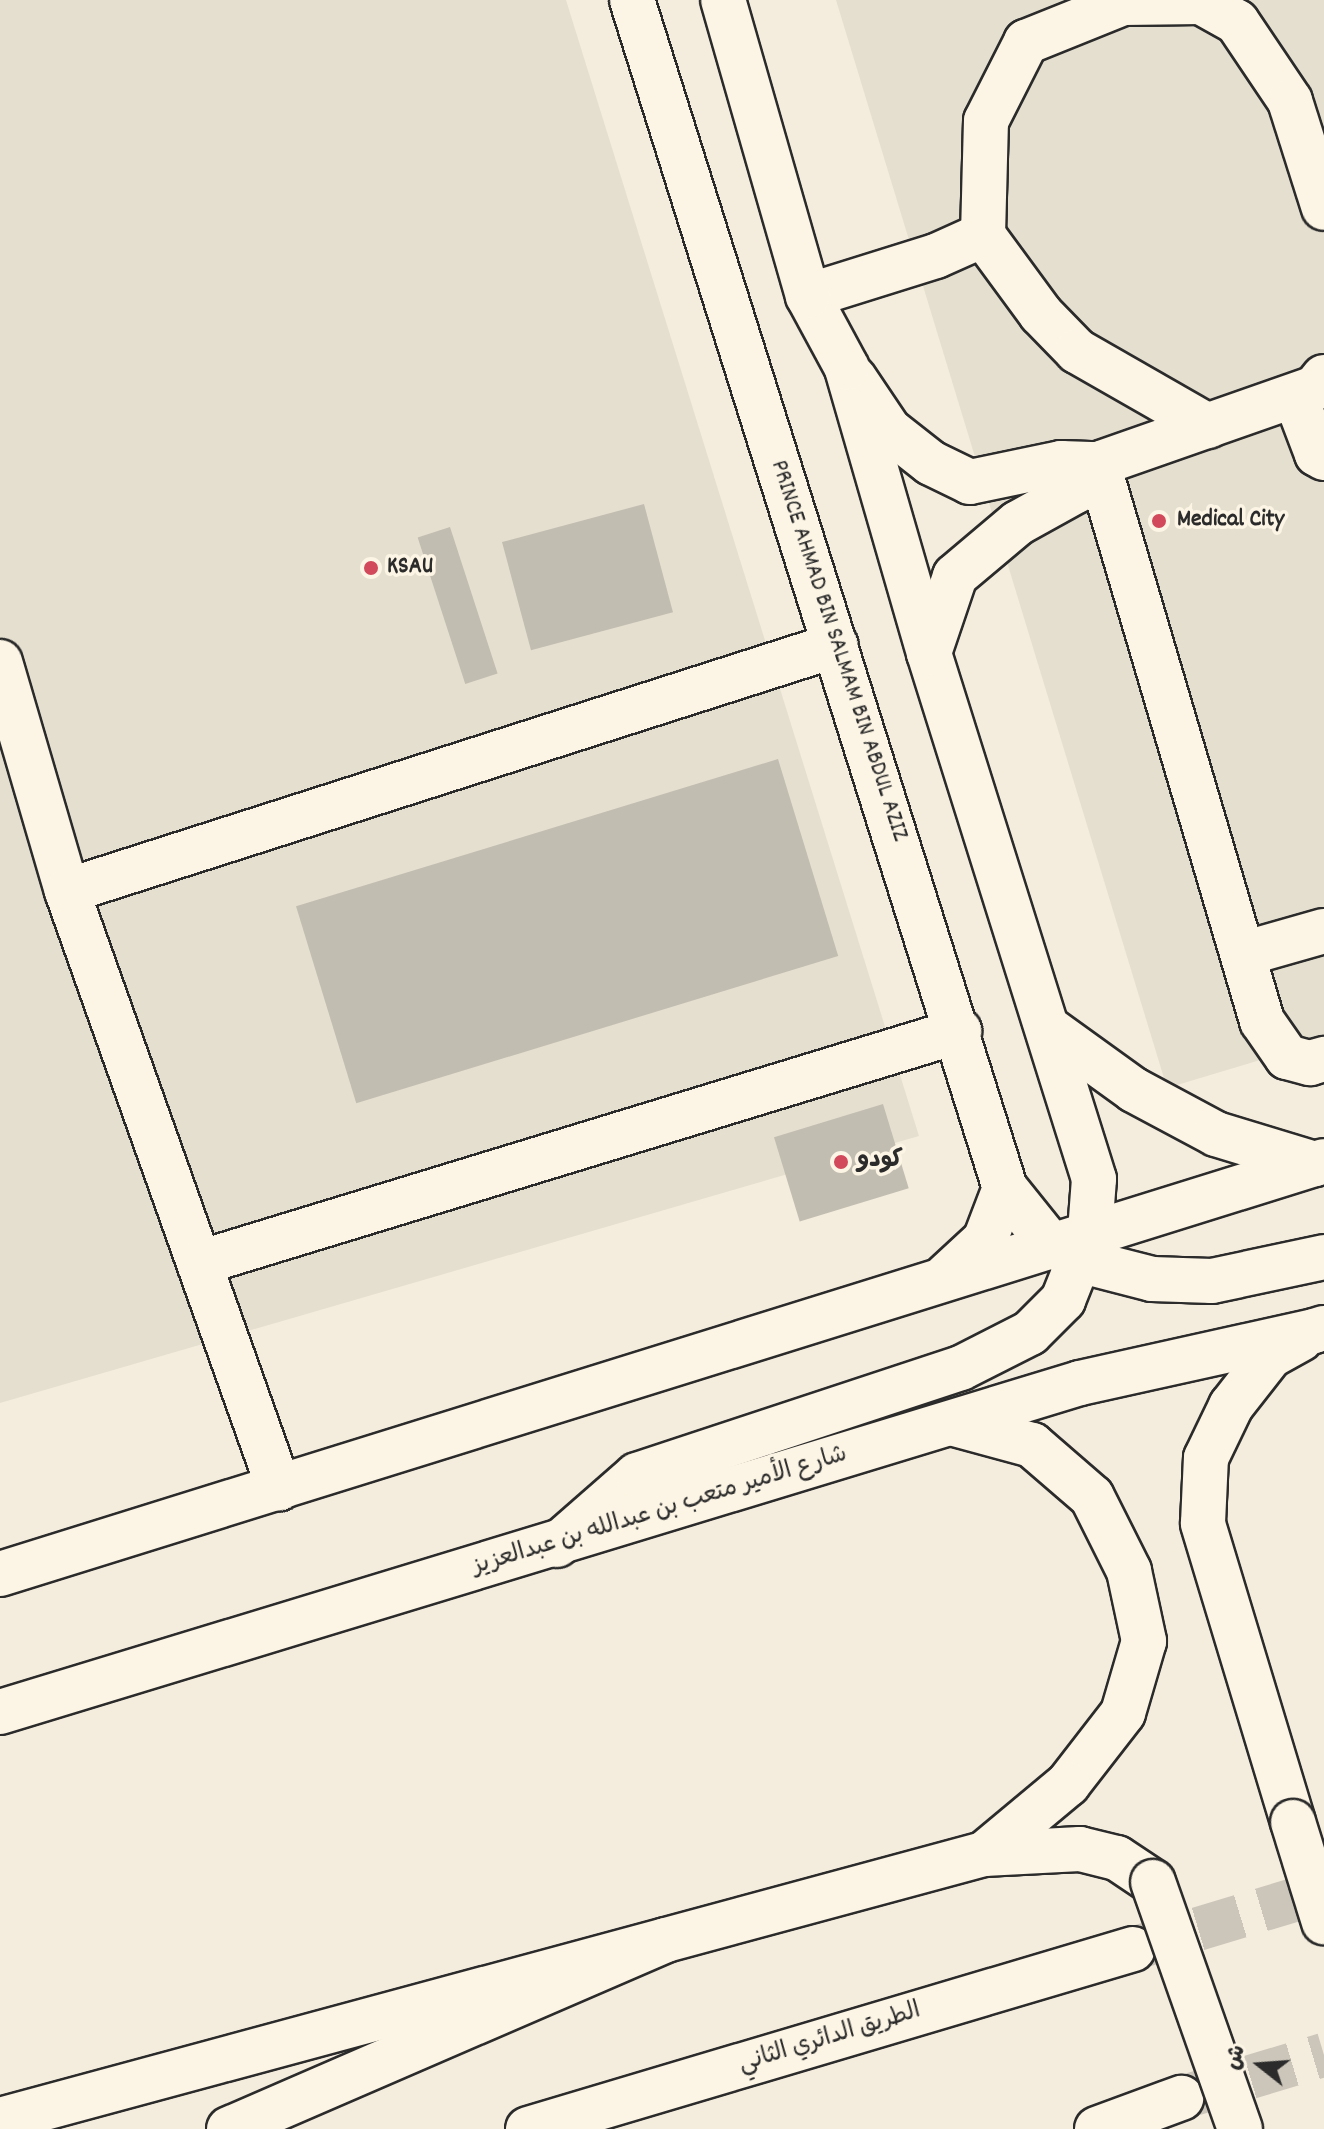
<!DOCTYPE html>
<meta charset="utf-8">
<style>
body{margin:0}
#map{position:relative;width:1324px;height:2129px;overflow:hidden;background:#f4edde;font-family:Dekko,"Playpen Sans Arabic",sans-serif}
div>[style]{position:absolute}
.built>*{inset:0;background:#e5dfd0}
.building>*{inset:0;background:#c2bdb1;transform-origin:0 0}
.highway-tunnel>*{height:44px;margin-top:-22px;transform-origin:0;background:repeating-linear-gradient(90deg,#ccc6ba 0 44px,transparent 0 66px)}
.roads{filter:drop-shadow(2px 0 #2b2b2b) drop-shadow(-2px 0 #2b2b2b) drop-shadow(0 2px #2b2b2b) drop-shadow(0 -2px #2b2b2b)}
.minor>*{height:44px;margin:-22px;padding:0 22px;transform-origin:22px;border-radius:22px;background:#fcf5e5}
.major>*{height:44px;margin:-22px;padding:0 22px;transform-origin:22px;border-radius:22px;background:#fcf5e5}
.highway>*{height:44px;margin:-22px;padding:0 22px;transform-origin:22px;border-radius:22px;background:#fcf5e5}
.bridges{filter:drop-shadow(2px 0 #2b2b2b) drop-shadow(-2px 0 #2b2b2b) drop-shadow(0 2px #2b2b2b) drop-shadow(0 -2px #2b2b2b)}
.major-bridge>*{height:44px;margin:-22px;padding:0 22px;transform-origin:22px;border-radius:22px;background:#fcf5e5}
.dots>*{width:22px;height:22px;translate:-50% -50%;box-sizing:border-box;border:4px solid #fcf5e5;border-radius:50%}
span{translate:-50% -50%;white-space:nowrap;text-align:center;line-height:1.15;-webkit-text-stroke:7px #fcf5e5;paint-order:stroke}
.poi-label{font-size:24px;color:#2b2b2b;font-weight:700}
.left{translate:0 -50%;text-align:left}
.street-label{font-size:24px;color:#2b2b2b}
.north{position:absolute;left:1220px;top:2025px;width:80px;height:80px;-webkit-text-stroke:6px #fcf5e5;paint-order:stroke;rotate:287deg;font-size:22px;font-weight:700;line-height:32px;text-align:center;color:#2b2b2b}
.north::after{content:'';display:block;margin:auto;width:28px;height:36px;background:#2b2b2b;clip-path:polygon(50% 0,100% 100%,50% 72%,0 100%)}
</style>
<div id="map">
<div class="built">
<i style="clip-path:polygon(0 0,566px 0,919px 1136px,0 1403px)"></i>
<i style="clip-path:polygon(836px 0,1324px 0,1324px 1041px,1167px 1088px)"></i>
</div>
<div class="building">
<i style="left:644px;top:504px;width:112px;height:147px;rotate:75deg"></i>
<i style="left:450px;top:527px;width:154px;height:34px;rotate:72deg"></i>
<i style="left:778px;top:759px;width:206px;height:504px;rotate:73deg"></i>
<i style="left:883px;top:1104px;width:88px;height:114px;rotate:73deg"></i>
</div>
<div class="highway-tunnel">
<i style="left:1135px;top:1948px;width:197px;rotate:-16.8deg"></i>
<i style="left:1187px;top:2096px;width:143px;rotate:-16.7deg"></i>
</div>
<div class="roads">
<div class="minor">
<i style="left:983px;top:235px;width:98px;rotate:53.7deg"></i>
<i style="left:1041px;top:314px;width:52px;rotate:45.8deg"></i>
<i style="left:1077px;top:351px;width:151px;rotate:29.8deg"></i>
<i style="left:808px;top:296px;width:134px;rotate:-17.4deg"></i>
<i style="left:936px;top:256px;width:51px;rotate:-24.1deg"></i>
<i style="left:983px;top:235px;width:114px;rotate:-88.5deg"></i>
<i style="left:986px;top:121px;width:89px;rotate:-63.1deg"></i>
<i style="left:1026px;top:42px;width:105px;rotate:-21.9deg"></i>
<i style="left:1123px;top:3px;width:78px;rotate:-0.7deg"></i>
<i style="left:1201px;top:2px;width:41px;rotate:29.1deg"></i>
<i style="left:1237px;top:22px;width:95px;rotate:56.1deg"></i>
<i style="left:1290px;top:101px;width:112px;rotate:72.4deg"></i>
<i style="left:854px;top:378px;width:63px;rotate:56.1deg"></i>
<i style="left:889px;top:430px;width:53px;rotate:38.2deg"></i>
<i style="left:931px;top:463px;width:43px;rotate:26deg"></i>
<i style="left:970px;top:482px;width:93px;rotate:-11.8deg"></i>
<i style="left:1061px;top:463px;width:37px;rotate:2deg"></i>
<i style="left:1098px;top:464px;width:230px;rotate:-19.3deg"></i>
<i style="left:1315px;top:388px;width:14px;rotate:-51deg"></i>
<i style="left:1295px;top:396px;width:62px;rotate:69.2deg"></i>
<i style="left:1317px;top:454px;width:8px;rotate:30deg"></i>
<i style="left:1098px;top:464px;width:581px;rotate:73.59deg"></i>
<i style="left:1262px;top:1021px;width:44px;rotate:55.2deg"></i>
<i style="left:1287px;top:1057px;width:24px;rotate:15deg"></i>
<i style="left:1310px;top:1063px;width:15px;rotate:-16deg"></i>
<i style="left:929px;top:653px;width:81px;rotate:-71.3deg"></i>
<i style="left:955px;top:576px;width:82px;rotate:-40.1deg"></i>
<i style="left:1018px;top:523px;width:66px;rotate:-28.9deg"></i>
<i style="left:1076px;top:491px;width:35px;rotate:-51deg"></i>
<i style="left:0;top:662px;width:239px;rotate:73.7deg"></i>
<i style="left:67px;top:891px;width:634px;rotate:70.45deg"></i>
<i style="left:67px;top:891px;width:807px;rotate:-17.74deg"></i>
<i style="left:1243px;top:954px;width:84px;rotate:-15.9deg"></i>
<i style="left:199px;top:1263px;width:795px;rotate:-16.98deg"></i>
</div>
<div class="major">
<i style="left:632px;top:0;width:1245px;rotate:72.57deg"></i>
<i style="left:1005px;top:1188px;width:56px;rotate:111deg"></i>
<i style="left:985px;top:1240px;width:53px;rotate:137.3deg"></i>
<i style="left:1048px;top:1028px;width:106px;rotate:35.8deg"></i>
<i style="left:1134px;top:1090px;width:93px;rotate:28.2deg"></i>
<i style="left:1216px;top:1134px;width:103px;rotate:16.9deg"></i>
<i style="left:951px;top:1423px;width:84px;rotate:15.2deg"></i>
<i style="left:1032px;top:1445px;width:79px;rotate:40.9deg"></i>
<i style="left:1092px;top:1497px;width:83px;rotate:63.4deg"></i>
<i style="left:1129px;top:1571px;width:72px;rotate:77.9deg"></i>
<i style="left:1144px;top:1641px;width:75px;rotate:106.3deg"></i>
<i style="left:1123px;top:1713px;width:90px;rotate:127.8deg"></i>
<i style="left:1068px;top:1784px;width:109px;rotate:140.2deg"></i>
<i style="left:557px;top:1545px;width:106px;rotate:-41.2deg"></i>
<i style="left:637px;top:1475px;width:341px;rotate:-18.3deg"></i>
<i style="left:961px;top:1368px;width:77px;rotate:-26.9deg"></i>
<i style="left:1030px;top:1333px;width:47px;rotate:-45deg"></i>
<i style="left:1063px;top:1300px;width:73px;rotate:-68.3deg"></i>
<i style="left:1090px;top:1232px;width:53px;rotate:-85.7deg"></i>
<i style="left:1094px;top:1179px;width:551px;rotate:-107.42deg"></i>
<i style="left:929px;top:653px;width:297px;rotate:-106.1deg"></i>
<i style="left:847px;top:368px;width:82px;rotate:-118.4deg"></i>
<i style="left:808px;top:296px;width:308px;rotate:-106deg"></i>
<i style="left:0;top:1574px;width:1377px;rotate:-17.32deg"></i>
<i style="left:0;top:1712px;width:1129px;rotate:-16.94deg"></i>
<i style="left:1080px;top:1383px;width:240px;rotate:-12.5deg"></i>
<i style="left:1293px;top:1822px;width:312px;rotate:-106.8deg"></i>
<i style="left:1203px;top:1523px;width:65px;rotate:-87.4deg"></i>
<i style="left:1206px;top:1458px;width:58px;rotate:-64.3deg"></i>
<i style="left:1231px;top:1406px;width:63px;rotate:-52deg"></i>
<i style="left:1270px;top:1356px;width:35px;rotate:-29deg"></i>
<i style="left:0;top:2120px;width:1019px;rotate:-15.13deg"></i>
<i style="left:984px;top:1854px;width:96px;rotate:-3deg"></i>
<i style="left:1080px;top:1849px;width:38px;rotate:14deg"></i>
<i style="left:1117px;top:1858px;width:43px;rotate:33.7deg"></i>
</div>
<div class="highway">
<i style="left:1315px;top:1164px;width:9px;rotate:-18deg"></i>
<i style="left:1005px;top:1188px;width:70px;rotate:51.3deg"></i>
<i style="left:1049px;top:1243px;width:38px;rotate:29deg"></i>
<i style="left:1082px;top:1261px;width:72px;rotate:14.4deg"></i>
<i style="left:1152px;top:1279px;width:60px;rotate:1.9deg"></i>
<i style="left:1212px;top:1281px;width:115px;rotate:-12.1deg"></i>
<i style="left:1314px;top:1331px;width:10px;rotate:-17deg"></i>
<i style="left:229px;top:2129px;width:476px;rotate:-23.4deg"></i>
<i style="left:528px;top:2129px;width:631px;rotate:-16.57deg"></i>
<i style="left:1097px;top:2129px;width:90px;rotate:-20.3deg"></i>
</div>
</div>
<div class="bridges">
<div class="major-bridge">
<i style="left:1293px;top:1822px;width:105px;rotate:72.8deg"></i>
<i style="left:1153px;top:1882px;width:262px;rotate:70.6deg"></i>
</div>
</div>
<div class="dots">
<i style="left:1159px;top:521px;background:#d1495b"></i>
<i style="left:371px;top:568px;background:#d1495b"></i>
<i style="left:841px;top:1162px;background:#d1495b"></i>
</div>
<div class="poi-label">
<span class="left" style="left:1177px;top:521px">Medical City</span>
<span class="left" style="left:387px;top:568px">KSAU</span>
<span class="left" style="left:857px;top:1162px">كودو</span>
</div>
<div class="street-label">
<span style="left:838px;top:651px;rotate:72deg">PRINCE AHMAD BIN SALMAM BIN ABDUL AZIZ</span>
<span style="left:660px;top:1512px;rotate:-17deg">شارع الأمير متعب بن عبدالله بن عبدالعزيز</span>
<span style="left:830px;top:2039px;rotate:-17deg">الطريق الدائري الثاني</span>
</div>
<div class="north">ش</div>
</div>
